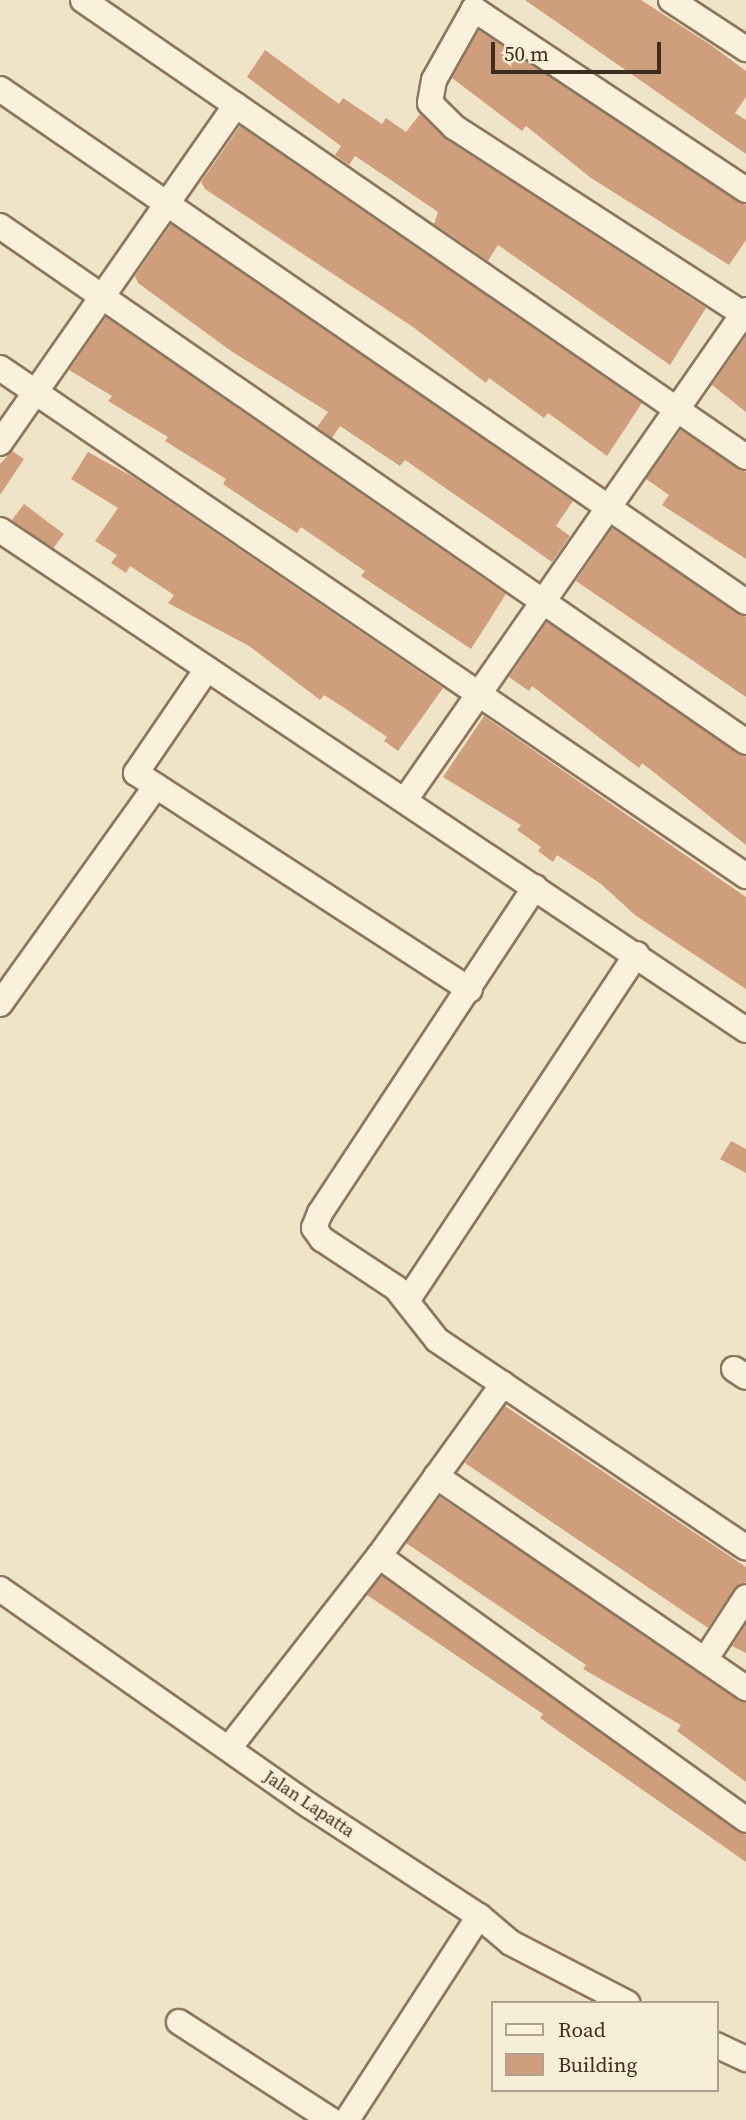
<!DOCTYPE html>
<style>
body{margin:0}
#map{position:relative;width:746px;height:2120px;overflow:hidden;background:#f0e4c8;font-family:"Source Serif 4",serif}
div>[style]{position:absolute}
.building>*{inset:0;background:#cf9f7d;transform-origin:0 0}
.roads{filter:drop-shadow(2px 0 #8d765c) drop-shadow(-2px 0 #8d765c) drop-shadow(0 2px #8d765c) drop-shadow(0 -2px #8d765c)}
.minor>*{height:24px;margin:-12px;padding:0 12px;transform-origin:12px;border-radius:12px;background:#faf1dc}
span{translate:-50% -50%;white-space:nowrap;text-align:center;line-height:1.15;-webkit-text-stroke:5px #f7eed8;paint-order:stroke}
.street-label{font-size:18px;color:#3d2e20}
.legend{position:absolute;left:491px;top:2001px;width:228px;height:91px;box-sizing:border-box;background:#f7eed8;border:2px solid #ada18e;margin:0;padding:9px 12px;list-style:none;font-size:21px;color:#3d2e20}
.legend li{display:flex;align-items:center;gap:14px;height:35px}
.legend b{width:35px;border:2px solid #ada18e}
.scale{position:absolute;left:491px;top:42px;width:170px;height:32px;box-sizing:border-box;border:4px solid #3d2e20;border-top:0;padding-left:9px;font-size:21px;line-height:24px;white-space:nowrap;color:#3d2e20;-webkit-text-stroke:5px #f7eed8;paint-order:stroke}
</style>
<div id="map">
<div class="building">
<i style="clip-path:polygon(525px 0,641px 0,711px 45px,746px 71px,746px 97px,735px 113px,746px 120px,746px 154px)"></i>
<i style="clip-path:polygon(479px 30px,746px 205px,746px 240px,729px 265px,591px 178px,526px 126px,522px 131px,452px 78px)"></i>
<i style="clip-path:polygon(265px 50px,339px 104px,343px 98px,382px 124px,386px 118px,406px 132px,420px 114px,446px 139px,706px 308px,670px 365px,498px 245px,488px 261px,434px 224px,438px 212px,388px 178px,355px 156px,349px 165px,335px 155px,341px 146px,247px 77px)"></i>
<i style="clip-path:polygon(240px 126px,642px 403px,607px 456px,548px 413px,544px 418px,489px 378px,486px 383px,413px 327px,205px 189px,201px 182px)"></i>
<i style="clip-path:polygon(171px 224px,573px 501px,556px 526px,570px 536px,552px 562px,405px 460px,400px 466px,340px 426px,332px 438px,317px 427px,328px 412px,231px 351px,138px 283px,135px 276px)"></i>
<i style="clip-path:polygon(106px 317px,506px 594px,471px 649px,361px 576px,365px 571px,301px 527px,297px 533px,260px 509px,223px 484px,226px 479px,165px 441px,168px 437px,108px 401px,112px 396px,69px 370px)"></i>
<i style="clip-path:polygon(746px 336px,746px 412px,712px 385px)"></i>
<i style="clip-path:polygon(681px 430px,746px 472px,746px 559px,662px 505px,669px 495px,646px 479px)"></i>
<i style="clip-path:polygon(12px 451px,24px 459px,0 495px,0 464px)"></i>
<i style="clip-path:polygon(88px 452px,135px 478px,443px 688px,398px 751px,384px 741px,387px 737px,343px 707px,324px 695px,320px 700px,249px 646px,168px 603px,174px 595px,130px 566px,126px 573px,111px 563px,117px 555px,95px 541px,118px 508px,71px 479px)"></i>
<i style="left:24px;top:504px;width:50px;height:20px;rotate:37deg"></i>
<i style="clip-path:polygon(612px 528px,746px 617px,746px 697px,576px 581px)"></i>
<i style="clip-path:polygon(547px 622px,746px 757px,746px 845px,642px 763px,639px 768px,532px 686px,529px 691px,509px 677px)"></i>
<i style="clip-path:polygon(484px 716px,746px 897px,746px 989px,635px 915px,601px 884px,557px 855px,553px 862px,538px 851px,541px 847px,517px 830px,521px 825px,443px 777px)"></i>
<i style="clip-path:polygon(731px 1141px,746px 1149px,746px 1173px,720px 1159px)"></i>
<i style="clip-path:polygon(505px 1406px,746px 1567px,746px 1582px,734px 1589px,708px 1628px,465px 1463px)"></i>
<i style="clip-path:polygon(440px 1497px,746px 1703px,746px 1782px,677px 1731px,681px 1725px,583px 1669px,586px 1665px,406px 1543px)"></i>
<i style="clip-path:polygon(382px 1576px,746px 1835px,746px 1862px,561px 1733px,540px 1718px,543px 1714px,367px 1595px)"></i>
<i style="clip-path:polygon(746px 1624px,746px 1653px,732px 1646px)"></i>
</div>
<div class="roads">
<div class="minor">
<i style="left:83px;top:0;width:805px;rotate:34.58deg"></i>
<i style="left:671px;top:0;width:90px;rotate:33.2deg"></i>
<i style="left:0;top:89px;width:905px;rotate:34.52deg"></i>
<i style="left:746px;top:190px;width:327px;rotate:-146.4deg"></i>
<i style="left:474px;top:9px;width:81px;rotate:119.4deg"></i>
<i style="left:434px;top:80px;width:23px;rotate:100deg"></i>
<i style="left:430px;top:103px;width:34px;rotate:45deg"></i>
<i style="left:454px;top:127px;width:348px;rotate:32.9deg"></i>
<i style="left:0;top:226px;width:907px;rotate:34.67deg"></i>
<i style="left:0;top:368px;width:903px;rotate:34.25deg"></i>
<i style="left:0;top:443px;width:412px;rotate:-55.1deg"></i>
<i style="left:0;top:530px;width:898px;rotate:33.83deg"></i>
<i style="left:207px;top:669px;width:126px;rotate:124.3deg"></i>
<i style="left:136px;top:773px;width:398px;rotate:33deg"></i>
<i style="left:405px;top:800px;width:597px;rotate:-55.17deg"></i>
<i style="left:535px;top:887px;width:391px;rotate:123.4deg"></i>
<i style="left:320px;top:1213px;width:16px;rotate:112deg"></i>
<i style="left:314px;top:1228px;width:14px;rotate:54deg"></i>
<i style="left:322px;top:1239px;width:89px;rotate:33.5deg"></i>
<i style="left:396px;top:1288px;width:66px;rotate:51.7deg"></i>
<i style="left:437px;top:1340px;width:372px;rotate:33.9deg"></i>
<i style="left:0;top:1004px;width:268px;rotate:-54.4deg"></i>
<i style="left:407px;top:1301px;width:416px;rotate:-56.5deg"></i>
<i style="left:734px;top:1369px;width:14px;rotate:34deg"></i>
<i style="left:436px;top:1476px;width:376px;rotate:34.4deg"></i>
<i style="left:379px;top:1556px;width:452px;rotate:35.7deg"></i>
<i style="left:0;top:1589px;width:378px;rotate:35deg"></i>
<i style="left:310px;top:1806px;width:202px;rotate:33.1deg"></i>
<i style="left:479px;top:1916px;width:42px;rotate:40.2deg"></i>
<i style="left:511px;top:1943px;width:131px;rotate:27.3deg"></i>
<i style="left:705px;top:1660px;width:75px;rotate:-56.9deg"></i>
<i style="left:229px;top:1748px;width:244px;rotate:-52deg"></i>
<i style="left:379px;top:1556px;width:212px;rotate:-54.2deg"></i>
<i style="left:179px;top:2022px;width:181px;rotate:32.8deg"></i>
<i style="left:716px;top:2045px;width:33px;rotate:25deg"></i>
<i style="left:347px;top:2120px;width:243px;rotate:-57.1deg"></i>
</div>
</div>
<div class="street-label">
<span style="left:309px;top:1804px;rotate:34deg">Jalan Lapatta</span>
</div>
<ul class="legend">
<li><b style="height:9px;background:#faf1dc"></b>Road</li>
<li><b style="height:19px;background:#cf9f7d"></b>Building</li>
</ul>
<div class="scale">50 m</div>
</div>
